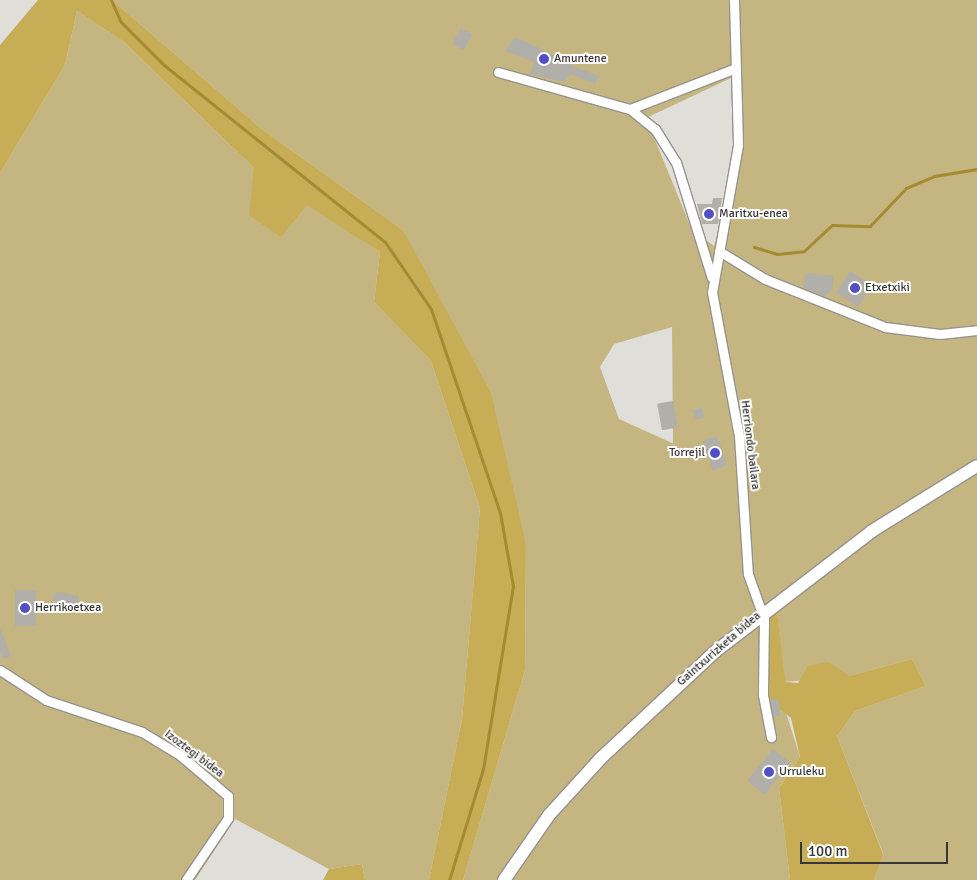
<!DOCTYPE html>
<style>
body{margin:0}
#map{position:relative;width:977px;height:880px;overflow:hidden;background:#e0ded9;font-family:Signika,sans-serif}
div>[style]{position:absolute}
.green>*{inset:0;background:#c5b581}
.forest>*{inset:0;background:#c7ad55}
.stream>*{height:3px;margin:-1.5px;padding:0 1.5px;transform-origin:1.5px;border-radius:1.5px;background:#a58b30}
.building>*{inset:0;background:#b0afaa;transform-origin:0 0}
.roads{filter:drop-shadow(1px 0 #94938e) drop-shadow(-1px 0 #94938e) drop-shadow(0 1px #94938e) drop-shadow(0 -1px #94938e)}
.minor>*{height:9px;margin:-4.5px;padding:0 4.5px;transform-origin:4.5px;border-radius:4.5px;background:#fff}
.secondary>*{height:12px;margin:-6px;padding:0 6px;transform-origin:6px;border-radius:6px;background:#fff}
.dots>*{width:14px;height:14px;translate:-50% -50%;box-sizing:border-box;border:2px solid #fff;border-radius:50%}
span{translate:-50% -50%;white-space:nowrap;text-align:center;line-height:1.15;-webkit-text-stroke:4px #fff;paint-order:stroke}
.poi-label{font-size:12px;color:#383735}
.left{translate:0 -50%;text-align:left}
.right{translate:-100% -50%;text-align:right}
.street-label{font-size:12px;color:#383735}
.scale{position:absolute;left:800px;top:842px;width:148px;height:22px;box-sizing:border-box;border:2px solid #383735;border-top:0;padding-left:6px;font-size:15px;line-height:18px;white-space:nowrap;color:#383735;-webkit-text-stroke:4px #fff;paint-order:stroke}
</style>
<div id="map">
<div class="green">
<i style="clip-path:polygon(evenodd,112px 0,977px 0,977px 880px,874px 880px,883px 853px,837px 736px,855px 711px,926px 686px,912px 659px,849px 676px,784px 682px,777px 610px,757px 621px,800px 757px,779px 788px,790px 880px,463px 880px,525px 670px,526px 544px,403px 230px,263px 130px,112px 0,731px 78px,736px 171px,714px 246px,692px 230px,646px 118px,731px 78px,112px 0,672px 327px,673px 443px,672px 443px,619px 419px,600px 367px,614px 344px,672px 327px)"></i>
<i style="clip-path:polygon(77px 11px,124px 42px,254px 168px,380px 252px,374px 302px,431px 361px,480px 508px,462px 719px,429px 880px,365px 880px,362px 864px,329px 869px,235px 819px,195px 880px,0 880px,0 173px,65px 65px)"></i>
</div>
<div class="forest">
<i style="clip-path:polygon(38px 0,112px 0,263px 130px,403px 230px,491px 393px,526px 544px,525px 670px,463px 880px,429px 880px,462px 719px,480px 508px,431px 361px,374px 302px,380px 252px,307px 205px,281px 237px,249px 215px,254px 168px,124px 42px,77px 11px,65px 65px,0 173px,0 45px)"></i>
<i style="clip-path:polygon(777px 610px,785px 682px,798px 683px,808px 666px,829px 662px,849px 676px,912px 659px,926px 686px,855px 711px,837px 736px,883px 854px,874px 880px,790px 880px,779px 788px,800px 757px,791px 718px,760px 693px,757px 621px)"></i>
<i style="clip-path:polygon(362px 864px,365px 880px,323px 880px,329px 869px)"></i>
</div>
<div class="stream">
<i style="left:111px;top:0;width:24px;rotate:66deg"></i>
<i style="left:121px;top:22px;width:61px;rotate:45deg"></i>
<i style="left:164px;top:65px;width:283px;rotate:38.7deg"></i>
<i style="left:385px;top:242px;width:81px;rotate:55.5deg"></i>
<i style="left:431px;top:309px;width:215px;rotate:71.3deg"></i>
<i style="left:500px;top:513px;width:74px;rotate:79.9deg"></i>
<i style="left:513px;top:586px;width:185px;rotate:99.3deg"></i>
<i style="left:483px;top:769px;width:116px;rotate:107deg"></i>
<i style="left:754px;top:247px;width:24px;rotate:17deg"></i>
<i style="left:777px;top:254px;width:27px;rotate:-6deg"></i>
<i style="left:804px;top:251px;width:38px;rotate:-43deg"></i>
<i style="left:832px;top:225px;width:38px;rotate:2deg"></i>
<i style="left:870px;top:226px;width:52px;rotate:-46.5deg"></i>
<i style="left:906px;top:188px;width:30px;rotate:-23deg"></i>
<i style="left:934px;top:176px;width:44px;rotate:-9.2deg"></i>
</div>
<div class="building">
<i style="left:461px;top:28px;width:13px;height:18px;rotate:29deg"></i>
<i style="clip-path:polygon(515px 37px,560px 58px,559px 61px,599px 76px,595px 84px,571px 74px,564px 82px,530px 74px,534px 62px,505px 51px)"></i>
<i style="clip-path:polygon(713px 198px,722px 198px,718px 224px,702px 224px,697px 204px,712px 204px)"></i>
<i style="left:850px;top:271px;width:26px;height:26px;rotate:32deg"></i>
<i style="clip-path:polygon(806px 273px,834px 276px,832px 290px,825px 296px,803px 288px)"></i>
<i style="left:673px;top:401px;width:27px;height:16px;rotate:80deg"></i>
<i style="left:702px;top:408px;width:10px;height:9px;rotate:79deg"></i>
<i style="left:717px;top:436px;width:31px;height:15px;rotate:71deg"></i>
<i style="left:15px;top:590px;width:21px;height:36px"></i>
<i style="left:55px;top:591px;width:25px;height:10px;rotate:12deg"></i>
<i style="clip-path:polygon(0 628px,11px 656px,3px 659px,0 652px)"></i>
<i style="clip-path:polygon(779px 699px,780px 716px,773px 716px,770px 700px)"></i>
<i style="left:773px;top:749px;width:22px;height:41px;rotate:39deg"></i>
</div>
<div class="roads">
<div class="minor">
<i style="left:734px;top:0;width:145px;rotate:88.4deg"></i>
<i style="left:738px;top:145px;width:149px;rotate:100deg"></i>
<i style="left:712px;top:292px;width:147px;rotate:79.4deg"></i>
<i style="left:739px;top:436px;width:138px;rotate:86.3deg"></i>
<i style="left:748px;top:574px;width:48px;rotate:70.4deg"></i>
<i style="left:764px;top:619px;width:76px;rotate:90.8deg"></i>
<i style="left:763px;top:695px;width:43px;rotate:79.2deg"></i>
<i style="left:498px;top:72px;width:137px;rotate:15.7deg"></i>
<i style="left:630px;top:109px;width:110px;rotate:-21.2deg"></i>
<i style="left:630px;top:109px;width:32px;rotate:39deg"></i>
<i style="left:655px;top:129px;width:39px;rotate:58deg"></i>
<i style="left:676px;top:162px;width:121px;rotate:72.8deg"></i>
<i style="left:719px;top:251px;width:54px;rotate:31.3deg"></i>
<i style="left:765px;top:279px;width:129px;rotate:21.8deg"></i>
<i style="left:885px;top:327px;width:55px;rotate:7.3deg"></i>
<i style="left:940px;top:334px;width:37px;rotate:-6deg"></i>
<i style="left:0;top:670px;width:55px;rotate:33.1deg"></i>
<i style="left:46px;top:700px;width:101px;rotate:18.4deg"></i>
<i style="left:142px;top:732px;width:44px;rotate:31.2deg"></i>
<i style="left:180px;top:755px;width:63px;rotate:40.5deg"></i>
<i style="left:228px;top:796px;width:22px;rotate:90deg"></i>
<i style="left:228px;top:818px;width:75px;rotate:124.1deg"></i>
</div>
<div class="secondary">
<i style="left:504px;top:880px;width:79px;rotate:-55.3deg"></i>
<i style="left:549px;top:815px;width:77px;rotate:-47.6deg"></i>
<i style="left:601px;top:758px;width:158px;rotate:-43deg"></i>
<i style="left:717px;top:650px;width:195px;rotate:-37.5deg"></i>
<i style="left:872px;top:531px;width:123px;rotate:-31.8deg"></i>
</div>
</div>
<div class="dots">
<i style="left:544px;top:59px;background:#504fc5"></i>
<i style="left:709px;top:214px;background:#504fc5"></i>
<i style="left:855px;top:288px;background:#504fc5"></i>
<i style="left:715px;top:453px;background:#504fc5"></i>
<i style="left:25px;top:608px;background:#504fc5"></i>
<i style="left:769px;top:772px;background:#504fc5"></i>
</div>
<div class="poi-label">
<span class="left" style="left:554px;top:59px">Amuntene</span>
<span class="left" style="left:719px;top:214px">Maritxu-enea</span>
<span class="left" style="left:865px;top:288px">Etxetxiki</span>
<span class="right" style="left:705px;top:453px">Torrejil</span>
<span class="left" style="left:35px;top:608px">Herrikoetxea</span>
<span class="left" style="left:779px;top:772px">Urruleku</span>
</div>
<div class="street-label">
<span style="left:750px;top:445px;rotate:83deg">Herriondo bailara</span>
<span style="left:719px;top:649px;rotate:-41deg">Gaintxurizketa bidea</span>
<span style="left:194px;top:754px;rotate:37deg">Izoztegi bidea</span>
</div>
<div class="scale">100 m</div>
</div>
